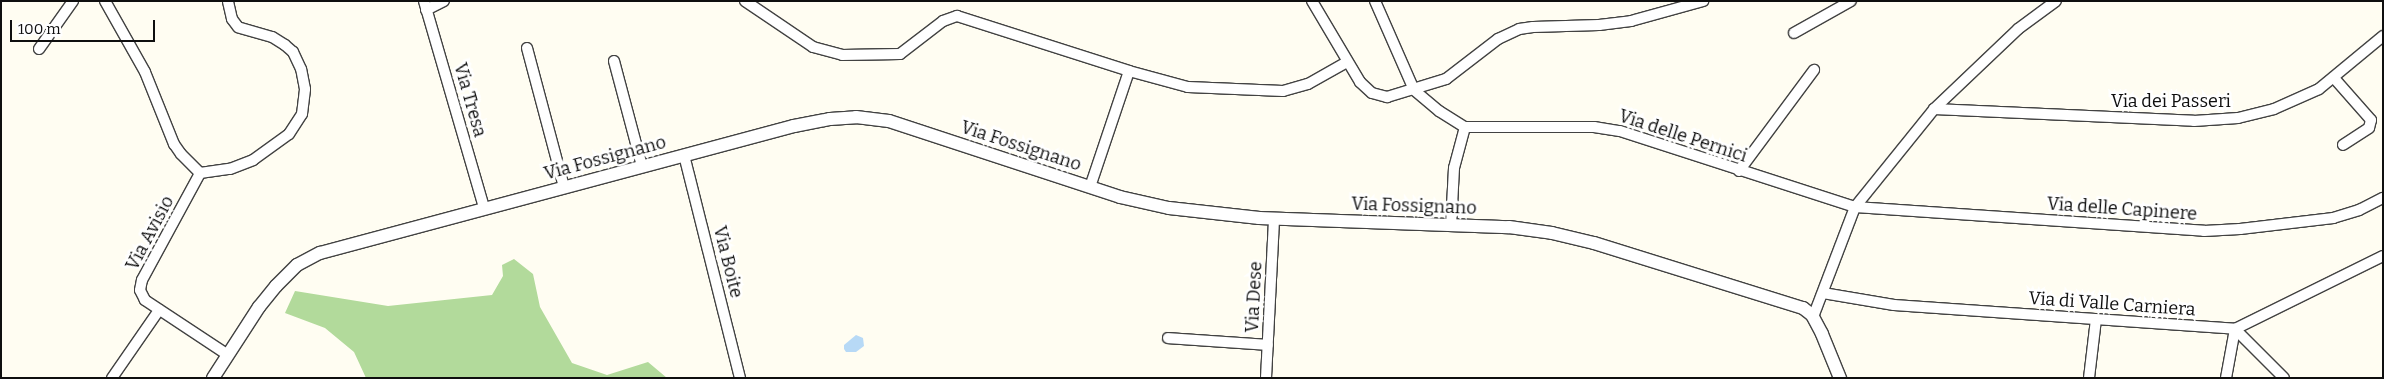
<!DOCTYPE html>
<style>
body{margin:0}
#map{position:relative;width:2384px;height:379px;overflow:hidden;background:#fffdf2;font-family:Bitter,serif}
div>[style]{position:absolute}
.forest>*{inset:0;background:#b2da9b}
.water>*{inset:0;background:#b7d9f6}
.roads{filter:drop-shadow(1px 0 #424242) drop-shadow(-1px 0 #424242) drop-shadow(0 1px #424242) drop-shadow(0 -1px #424242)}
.minor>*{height:10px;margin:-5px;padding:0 5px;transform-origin:5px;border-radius:5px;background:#fff}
.tertiary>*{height:12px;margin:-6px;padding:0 6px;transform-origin:6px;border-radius:6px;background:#fff}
span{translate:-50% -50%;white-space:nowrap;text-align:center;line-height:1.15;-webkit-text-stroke:5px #fff;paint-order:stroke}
.street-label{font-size:18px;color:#0f0f0f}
.frame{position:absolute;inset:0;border:2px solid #0f0f0f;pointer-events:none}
.scale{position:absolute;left:10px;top:20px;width:145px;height:22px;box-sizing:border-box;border:2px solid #0f0f0f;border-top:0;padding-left:6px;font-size:15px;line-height:18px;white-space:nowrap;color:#0f0f0f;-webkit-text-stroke:4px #fff;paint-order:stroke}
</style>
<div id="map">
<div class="forest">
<i style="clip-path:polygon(514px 259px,533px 274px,540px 307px,572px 363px,607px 375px,648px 362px,667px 378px,366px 378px,354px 352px,325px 328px,285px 313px,295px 291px,388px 306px,492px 295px,503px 276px,502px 265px)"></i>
</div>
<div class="water">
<i style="clip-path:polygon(856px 335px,863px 338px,864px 346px,856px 352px,846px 352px,844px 349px,844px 345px)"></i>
</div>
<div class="roads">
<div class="minor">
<i style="left:105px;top:1px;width:81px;rotate:60.6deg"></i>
<i style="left:145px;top:72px;width:78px;rotate:68.1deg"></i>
<i style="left:174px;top:144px;width:12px;rotate:55deg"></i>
<i style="left:181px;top:154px;width:27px;rotate:45deg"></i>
<i style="left:424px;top:1px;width:216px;rotate:73.8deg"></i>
<i style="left:745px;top:1px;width:82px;rotate:34.1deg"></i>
<i style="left:813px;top:47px;width:30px;rotate:15deg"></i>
<i style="left:842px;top:55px;width:58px;rotate:-1deg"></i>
<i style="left:900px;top:54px;width:54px;rotate:-37.5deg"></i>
<i style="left:943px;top:21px;width:15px;rotate:-20deg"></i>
<i style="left:957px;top:16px;width:181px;rotate:17.7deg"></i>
<i style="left:1129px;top:71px;width:61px;rotate:15.2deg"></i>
<i style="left:1188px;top:87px;width:95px;rotate:2.4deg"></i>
<i style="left:1283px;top:91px;width:26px;rotate:-16deg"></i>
<i style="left:1308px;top:84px;width:45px;rotate:-29.4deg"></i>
<i style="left:1312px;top:1px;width:94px;rotate:59.3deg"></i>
<i style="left:1360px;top:82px;width:16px;rotate:43deg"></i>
<i style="left:1372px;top:93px;width:16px;rotate:15deg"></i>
<i style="left:1387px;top:97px;width:62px;rotate:-17deg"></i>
<i style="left:1446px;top:79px;width:66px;rotate:-37.6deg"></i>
<i style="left:1498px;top:39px;width:23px;rotate:-25deg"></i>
<i style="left:1519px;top:29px;width:14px;rotate:-8deg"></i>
<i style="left:1533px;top:27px;width:66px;rotate:-1.7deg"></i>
<i style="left:1599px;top:25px;width:32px;rotate:-7deg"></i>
<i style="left:1631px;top:21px;width:75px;rotate:-15.5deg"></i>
<i style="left:1375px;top:1px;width:97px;rotate:66.3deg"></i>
<i style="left:1414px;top:90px;width:33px;rotate:40deg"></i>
<i style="left:1439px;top:111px;width:31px;rotate:32deg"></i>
<i style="left:1465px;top:127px;width:42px;rotate:105deg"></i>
<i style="left:1454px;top:168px;width:57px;rotate:93deg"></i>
<i style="left:426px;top:10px;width:20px;rotate:-27deg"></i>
<i style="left:1794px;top:33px;width:65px;rotate:-29.3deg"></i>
<i style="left:527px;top:48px;width:144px;rotate:75.1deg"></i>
<i style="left:39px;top:49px;width:59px;rotate:-54.7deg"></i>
<i style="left:614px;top:61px;width:109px;rotate:75.1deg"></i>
<i style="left:2334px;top:78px;width:56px;rotate:48.6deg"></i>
<i style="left:2371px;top:120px;width:8px;rotate:104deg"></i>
<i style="left:2369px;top:128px;width:31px;rotate:147deg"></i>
<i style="left:1934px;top:109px;width:260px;rotate:2.6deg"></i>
<i style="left:2194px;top:121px;width:44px;rotate:-3.9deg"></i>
<i style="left:2238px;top:118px;width:37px;rotate:-14deg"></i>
<i style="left:2274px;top:109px;width:49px;rotate:-24deg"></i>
<i style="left:2319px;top:89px;width:83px;rotate:-39.6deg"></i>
<i style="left:1465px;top:127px;width:129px"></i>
<i style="left:1594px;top:127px;width:26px;rotate:9deg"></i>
<i style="left:1620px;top:131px;width:247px;rotate:17.9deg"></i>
<i style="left:1855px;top:207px;width:350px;rotate:3.9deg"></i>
<i style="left:2204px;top:231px;width:36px;rotate:-3deg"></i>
<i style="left:2240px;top:229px;width:94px;rotate:-6.7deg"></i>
<i style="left:2333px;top:218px;width:27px;rotate:-17deg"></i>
<i style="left:2359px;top:210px;width:27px;rotate:-27deg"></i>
<i style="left:684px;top:155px;width:230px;rotate:75.9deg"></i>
<i style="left:1739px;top:171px;width:126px;rotate:-53.4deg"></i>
<i style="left:1090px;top:187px;width:122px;rotate:-71.4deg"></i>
<i style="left:1823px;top:293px;width:72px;rotate:9.6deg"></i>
<i style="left:1894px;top:305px;width:342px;rotate:4deg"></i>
<i style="left:2235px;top:329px;width:165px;rotate:-26.3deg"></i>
<i style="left:1813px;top:317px;width:118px;rotate:-69.1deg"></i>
<i style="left:1855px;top:207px;width:126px;rotate:-51.1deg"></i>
<i style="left:1934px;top:109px;width:116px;rotate:-43.6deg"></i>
<i style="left:2018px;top:29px;width:47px;rotate:-36.4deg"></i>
<i style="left:2235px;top:329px;width:69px;rotate:45deg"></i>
<i style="left:1168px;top:338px;width:100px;rotate:4deg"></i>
<i style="left:228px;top:355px;width:100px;rotate:-146.5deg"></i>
<i style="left:145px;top:300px;width:11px;rotate:-117deg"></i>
<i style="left:140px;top:290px;width:10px;rotate:-79deg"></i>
<i style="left:142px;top:280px;width:122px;rotate:-61.5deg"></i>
<i style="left:200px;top:173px;width:30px;rotate:-8deg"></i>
<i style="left:230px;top:169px;width:25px;rotate:-21deg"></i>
<i style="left:253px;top:160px;width:44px;rotate:-35.8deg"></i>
<i style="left:289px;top:134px;width:24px;rotate:-57deg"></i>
<i style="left:302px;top:114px;width:25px;rotate:-83deg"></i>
<i style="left:305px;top:89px;width:20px;rotate:-101deg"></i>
<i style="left:301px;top:69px;width:19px;rotate:-115deg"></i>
<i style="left:293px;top:52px;width:11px;rotate:-139deg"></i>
<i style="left:285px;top:45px;width:15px;rotate:-148deg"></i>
<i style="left:272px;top:37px;width:35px;rotate:-164deg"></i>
<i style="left:238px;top:27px;width:10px;rotate:-127deg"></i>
<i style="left:232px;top:19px;width:18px;rotate:-103deg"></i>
<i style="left:112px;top:378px;width:83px;rotate:-55.3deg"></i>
<i style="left:1266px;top:378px;width:160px;rotate:-87.1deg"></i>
<i style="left:2089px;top:378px;width:59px;rotate:-83.2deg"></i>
<i style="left:2226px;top:378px;width:50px;rotate:-79.6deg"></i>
</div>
<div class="tertiary">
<i style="left:213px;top:378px;width:85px;rotate:-57.1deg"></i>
<i style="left:259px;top:307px;width:27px;rotate:-51deg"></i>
<i style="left:276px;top:286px;width:30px;rotate:-45deg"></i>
<i style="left:297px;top:265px;width:26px;rotate:-28deg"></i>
<i style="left:320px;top:253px;width:491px;rotate:-15deg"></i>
<i style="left:794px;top:126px;width:37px;rotate:-11deg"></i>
<i style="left:830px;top:119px;width:26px;rotate:-4deg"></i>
<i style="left:856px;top:117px;width:33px;rotate:7deg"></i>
<i style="left:889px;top:121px;width:243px;rotate:18.2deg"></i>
<i style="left:1120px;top:197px;width:50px;rotate:12.7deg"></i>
<i style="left:1169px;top:208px;width:91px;rotate:6.3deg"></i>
<i style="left:1259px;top:218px;width:250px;rotate:2.1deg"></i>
<i style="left:1509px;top:227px;width:43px;rotate:7.9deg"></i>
<i style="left:1552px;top:233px;width:43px;rotate:13.4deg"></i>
<i style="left:1594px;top:243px;width:219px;rotate:17.3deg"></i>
<i style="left:1803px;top:308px;width:11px;rotate:38deg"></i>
<i style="left:1812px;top:315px;width:21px;rotate:62deg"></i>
<i style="left:1822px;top:334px;width:48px;rotate:67.8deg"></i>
</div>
</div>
<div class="street-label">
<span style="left:470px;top:100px;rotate:74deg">Via Tresa</span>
<span style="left:2171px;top:101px">Via dei Passeri</span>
<span style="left:1683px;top:136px;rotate:18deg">Via delle Pernici</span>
<span style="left:1021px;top:146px;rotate:18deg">Via Fossignano</span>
<span style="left:605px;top:158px;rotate:-15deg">Via Fossignano</span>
<span style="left:1414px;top:206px;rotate:2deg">Via Fossignano</span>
<span style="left:2122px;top:209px;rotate:4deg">Via delle Capinere</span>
<span style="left:150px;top:233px;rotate:-62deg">Via Avisio</span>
<span style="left:728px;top:262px;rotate:76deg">Via Boite</span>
<span style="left:1254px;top:297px;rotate:-87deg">Via Dese</span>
<span style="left:2112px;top:304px;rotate:4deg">Via di Valle Carniera</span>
</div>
<div class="frame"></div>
<div class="scale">100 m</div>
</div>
